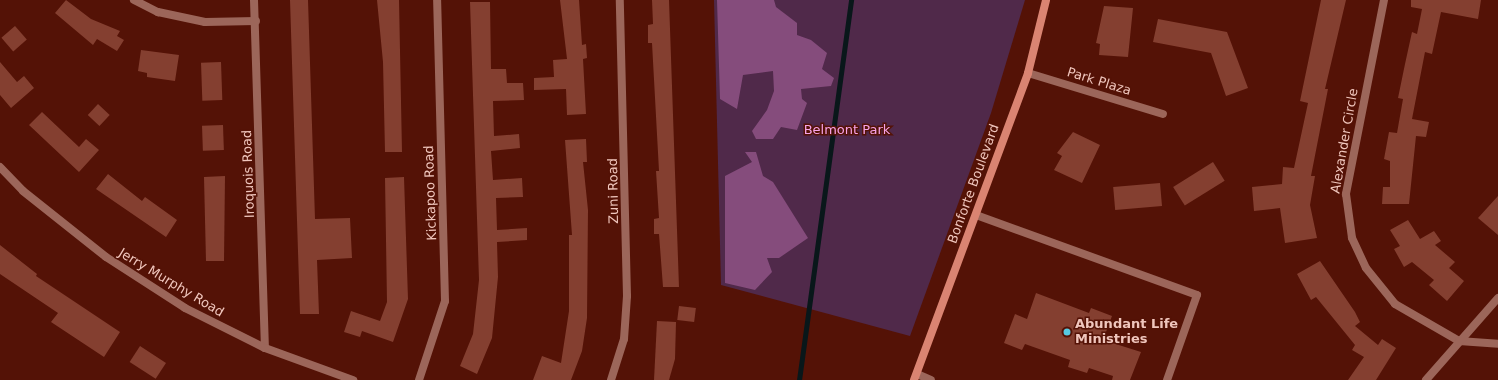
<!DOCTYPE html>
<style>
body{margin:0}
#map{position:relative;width:1498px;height:380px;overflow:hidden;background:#541206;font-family:"DejaVu Sans",sans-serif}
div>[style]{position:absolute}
.green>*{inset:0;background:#50294a}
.forest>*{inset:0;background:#854c7c}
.stream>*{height:5px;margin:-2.5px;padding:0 2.5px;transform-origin:2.5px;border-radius:2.5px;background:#09171a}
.building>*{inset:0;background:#843f30;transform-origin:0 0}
.service>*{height:8px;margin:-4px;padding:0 4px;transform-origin:4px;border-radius:4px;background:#9c665a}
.minor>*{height:8px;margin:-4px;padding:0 4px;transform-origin:4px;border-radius:4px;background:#9c665a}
.tertiary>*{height:8px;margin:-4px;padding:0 4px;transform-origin:4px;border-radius:4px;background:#9c665a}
.secondary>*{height:8px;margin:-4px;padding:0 4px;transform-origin:4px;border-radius:4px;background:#da8472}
.dots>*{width:11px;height:11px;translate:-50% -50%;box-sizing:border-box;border:2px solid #541206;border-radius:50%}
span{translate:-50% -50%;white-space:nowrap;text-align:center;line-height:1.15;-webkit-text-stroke:3px #541206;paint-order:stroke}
.street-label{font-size:13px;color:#f0c6bd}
.park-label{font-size:13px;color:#f7a3e9}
.poi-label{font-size:13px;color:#f0c6bd;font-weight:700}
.left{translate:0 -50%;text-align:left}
</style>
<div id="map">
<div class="green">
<i style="clip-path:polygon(714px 0,1025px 0,991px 113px,910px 336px,721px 285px)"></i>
</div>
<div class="forest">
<i style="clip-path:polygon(717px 0,774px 0,776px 7px,797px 23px,797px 35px,811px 40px,827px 53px,822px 69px,834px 78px,831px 86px,801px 89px,802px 99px,807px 103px,797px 130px,781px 127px,773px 139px,756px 139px,752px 131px,767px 110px,774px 91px,773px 71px,743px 75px,737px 109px,720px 99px)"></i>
<i style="clip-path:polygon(745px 152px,756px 152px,763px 176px,773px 182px,808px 238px,779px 258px,767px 258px,772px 272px,755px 290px,725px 283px,725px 176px,752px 162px)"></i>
</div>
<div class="stream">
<i style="left:799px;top:380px;width:384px;rotate:-82.2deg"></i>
</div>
<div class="building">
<i style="clip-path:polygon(66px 0,91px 19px,120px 31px,117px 36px,124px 40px,117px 51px,97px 39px,93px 45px,55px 13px)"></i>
<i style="clip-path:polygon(290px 0,308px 0,315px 219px,350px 218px,352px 258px,317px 260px,319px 314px,300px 314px)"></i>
<i style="clip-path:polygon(377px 0,399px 0,402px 152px,385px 152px,383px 62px)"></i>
<i style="clip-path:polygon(560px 0,579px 0,582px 45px,586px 44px,587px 58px,583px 59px,586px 114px,567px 115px,566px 89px,534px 90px,534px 78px,554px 77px,553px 60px,567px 59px)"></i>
<i style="clip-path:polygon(652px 0,669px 0,679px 287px,663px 287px,659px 234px,654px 234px,654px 219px,659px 218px,656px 171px,659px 171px,652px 43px,648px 43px,648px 25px,653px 24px)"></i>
<i style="clip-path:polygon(1321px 0,1346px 0,1325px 89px,1328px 89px,1311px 176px,1315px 176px,1310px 205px,1317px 238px,1285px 243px,1280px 208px,1254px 211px,1252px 187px,1282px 184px,1283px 167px,1294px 168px,1308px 103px,1300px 101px)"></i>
<i style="clip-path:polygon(1411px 0,1481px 0,1478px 19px,1441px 12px,1432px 54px,1425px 52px,1412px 119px,1429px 122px,1426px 137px,1416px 136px,1409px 204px,1382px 204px,1383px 187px,1390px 187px,1390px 161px,1384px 159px,1389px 132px,1397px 133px,1403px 99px,1398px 98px,1405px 64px,1412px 32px,1417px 34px,1422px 9px,1411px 7px)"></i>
<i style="clip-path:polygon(470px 2px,490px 2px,491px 69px,506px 69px,507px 83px,523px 83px,524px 100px,493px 101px,494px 136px,519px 134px,520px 148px,491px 151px,493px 180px,522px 178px,523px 197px,496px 198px,497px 230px,527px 228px,527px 240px,497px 242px,498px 277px,492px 338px,477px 374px,460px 366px,473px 334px,479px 280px)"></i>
<i style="clip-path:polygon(1104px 6px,1133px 8px,1128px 57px,1099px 55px,1100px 44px,1096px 43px)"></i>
<i style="clip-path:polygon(1158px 19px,1227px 32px,1248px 88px,1226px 96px,1211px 53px,1153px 42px)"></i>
<i style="left:15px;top:26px;width:18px;height:18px;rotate:49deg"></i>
<i style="clip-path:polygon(141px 50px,179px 55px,175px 81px,147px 77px,147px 73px,138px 71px)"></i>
<i style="clip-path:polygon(0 62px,17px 82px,24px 76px,34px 88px,11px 108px,0 95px)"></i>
<i style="left:221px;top:62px;width:38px;height:20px;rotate:88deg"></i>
<i style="left:98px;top:104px;width:16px;height:15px;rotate:43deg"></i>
<i style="clip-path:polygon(42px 112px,79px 147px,86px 139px,99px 150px,79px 172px,29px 125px)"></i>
<i style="left:223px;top:125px;width:25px;height:21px;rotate:88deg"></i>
<i style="clip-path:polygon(1073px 132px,1100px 145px,1082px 183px,1054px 170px,1062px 156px,1057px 153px)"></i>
<i style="clip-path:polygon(586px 139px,587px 162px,583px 162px,588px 210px,587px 318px,582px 351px,571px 380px,533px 380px,542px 356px,561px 363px,569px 311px,569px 235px,572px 235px,565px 140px)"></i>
<i style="left:1213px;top:162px;width:22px;height:47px;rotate:58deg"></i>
<i style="clip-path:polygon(108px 174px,142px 201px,145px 197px,177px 220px,166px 237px,96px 189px)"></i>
<i style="clip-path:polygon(225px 176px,224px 261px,206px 261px,204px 177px)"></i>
<i style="clip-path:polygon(404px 177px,408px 299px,393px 342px,362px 331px,360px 337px,344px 332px,351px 311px,380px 321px,387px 302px,385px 178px)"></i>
<i style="left:1160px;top:183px;width:23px;height:47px;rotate:85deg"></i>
<i style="clip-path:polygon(1498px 196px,1498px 235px,1478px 218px)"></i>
<i style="clip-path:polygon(1408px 220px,1420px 239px,1434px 231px,1441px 241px,1435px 245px,1455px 262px,1449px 268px,1464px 281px,1447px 301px,1429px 285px,1434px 280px,1412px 262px,1404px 267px,1394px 249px,1400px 246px,1390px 230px)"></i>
<i style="clip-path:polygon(0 245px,37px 274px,36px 276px,120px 332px,104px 357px,51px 322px,58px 313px,0 274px)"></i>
<i style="clip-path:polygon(1320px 261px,1355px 312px,1360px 322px,1355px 326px,1378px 345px,1382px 339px,1396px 348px,1376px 380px,1348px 380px,1364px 357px,1352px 350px,1355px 345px,1316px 297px,1311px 300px,1297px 274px)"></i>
<i style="clip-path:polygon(1036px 293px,1089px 313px,1091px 308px,1112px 316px,1103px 340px,1141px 352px,1130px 380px,1112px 380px,1113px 376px,1089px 368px,1087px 373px,1068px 367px,1070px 360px,1025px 344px,1022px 350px,1004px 343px,1015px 314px,1027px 319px)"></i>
<i style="left:679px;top:306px;width:17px;height:14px;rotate:7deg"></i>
<i style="clip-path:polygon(657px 321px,676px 322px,675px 359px,669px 380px,654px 380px)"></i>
<i style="left:140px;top:346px;width:31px;height:19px;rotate:33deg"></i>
</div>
<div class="service">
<i style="left:976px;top:215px;width:235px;rotate:19.9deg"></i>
<i style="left:1197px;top:295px;width:90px;rotate:109.4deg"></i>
</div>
<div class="minor">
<i style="left:134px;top:0;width:27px;rotate:27deg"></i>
<i style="left:158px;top:12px;width:48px;rotate:12deg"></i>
<i style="left:205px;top:22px;width:51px;rotate:-1.1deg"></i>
<i style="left:254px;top:0;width:348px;rotate:88.2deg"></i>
<i style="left:1384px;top:0;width:198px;rotate:101.1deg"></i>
<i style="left:1346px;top:194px;width:44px;rotate:82.2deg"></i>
<i style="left:1352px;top:238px;width:33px;rotate:65deg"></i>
<i style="left:1366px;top:268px;width:46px;rotate:51.1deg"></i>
<i style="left:1395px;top:304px;width:74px;rotate:30deg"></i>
<i style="left:1459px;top:341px;width:39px;rotate:4deg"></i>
<i style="left:1028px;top:73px;width:141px;rotate:16.9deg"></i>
<i style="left:419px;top:380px;width:83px;rotate:-71.8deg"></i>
<i style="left:445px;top:301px;width:301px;rotate:-91.5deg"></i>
<i style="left:611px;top:380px;width:43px;rotate:-72.4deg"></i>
<i style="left:624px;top:339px;width:43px;rotate:-86deg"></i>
<i style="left:627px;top:296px;width:296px;rotate:-91.4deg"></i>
<i style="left:1426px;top:380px;width:109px;rotate:-48.7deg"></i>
</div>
<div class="tertiary">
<i style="left:0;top:167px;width:33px;rotate:46deg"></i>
<i style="left:23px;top:191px;width:106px;rotate:38.5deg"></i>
<i style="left:106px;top:257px;width:94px;rotate:32.8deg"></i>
<i style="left:185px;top:308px;width:89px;rotate:26.6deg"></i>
<i style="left:265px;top:348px;width:94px;rotate:20deg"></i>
<i style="left:917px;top:374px;width:15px;rotate:23deg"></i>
</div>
<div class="secondary">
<i style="left:914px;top:380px;width:327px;rotate:-69.6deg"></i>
<i style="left:1028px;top:73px;width:75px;rotate:-76.1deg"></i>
</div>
<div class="dots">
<i style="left:1067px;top:332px;background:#56c9e1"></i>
</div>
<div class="street-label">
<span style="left:1099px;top:82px;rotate:17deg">Park Plaza</span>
<span style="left:1345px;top:141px;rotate:-80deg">Alexander Circle</span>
<span style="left:249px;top:174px;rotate:-92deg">Iroquois Road</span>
<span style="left:974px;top:184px;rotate:-70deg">Bonforte Boulevard</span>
<span style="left:614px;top:191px;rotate:-91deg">Zuni Road</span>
<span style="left:431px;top:193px;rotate:-92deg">Kickapoo Road</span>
<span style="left:171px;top:283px;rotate:31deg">Jerry Murphy Road</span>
</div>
<div class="park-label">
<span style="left:847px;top:130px">Belmont Park</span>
</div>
<div class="poi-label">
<span class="left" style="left:1075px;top:332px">Abundant Life<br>Ministries</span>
</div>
</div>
